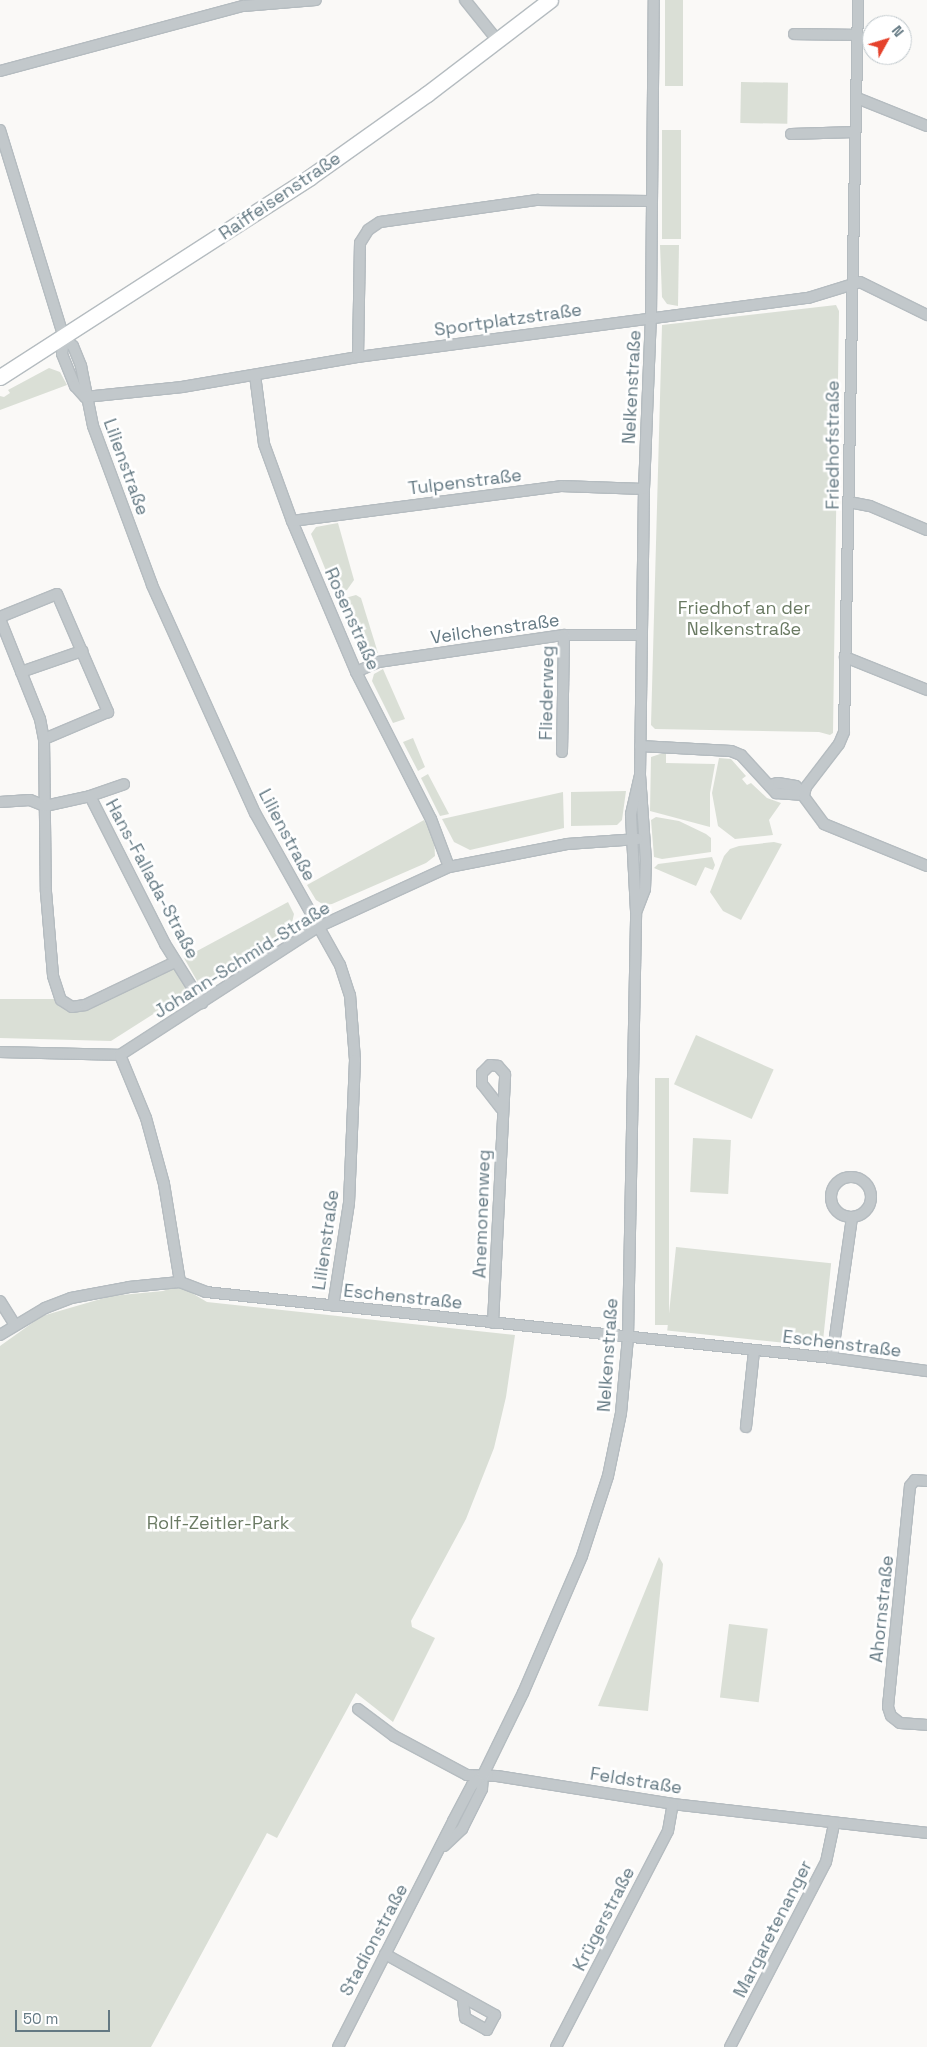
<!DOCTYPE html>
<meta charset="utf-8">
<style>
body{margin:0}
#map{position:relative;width:927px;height:2047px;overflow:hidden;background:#faf9f7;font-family:"Space Grotesk",sans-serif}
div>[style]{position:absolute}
.green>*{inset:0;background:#dadfd6;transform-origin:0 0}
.roads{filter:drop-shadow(1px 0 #b5bcc0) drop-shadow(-1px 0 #b5bcc0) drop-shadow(0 1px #b5bcc0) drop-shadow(0 -1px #b5bcc0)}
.street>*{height:10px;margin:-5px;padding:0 5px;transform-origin:5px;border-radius:5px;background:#c2c8cb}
.street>.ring{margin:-5px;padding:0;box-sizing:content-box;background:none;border:10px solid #c2c8cb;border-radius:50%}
.secondary>*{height:15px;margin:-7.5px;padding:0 7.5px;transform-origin:7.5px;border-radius:7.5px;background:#fff}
span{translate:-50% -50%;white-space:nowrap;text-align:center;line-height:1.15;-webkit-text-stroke:5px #fff;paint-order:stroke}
.street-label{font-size:18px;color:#647983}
.park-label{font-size:18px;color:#6a7a63}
.north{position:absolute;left:862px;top:15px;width:50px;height:50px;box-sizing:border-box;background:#fff;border:1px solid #c1c9cd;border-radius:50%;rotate:51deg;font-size:14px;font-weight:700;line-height:20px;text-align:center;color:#647983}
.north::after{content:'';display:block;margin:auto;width:18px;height:22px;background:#e5422c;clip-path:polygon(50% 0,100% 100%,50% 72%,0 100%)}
.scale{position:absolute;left:15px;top:2010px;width:95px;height:22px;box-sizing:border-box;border:2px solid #647983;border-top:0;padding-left:6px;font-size:15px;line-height:18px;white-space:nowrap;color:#647983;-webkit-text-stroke:4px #fff;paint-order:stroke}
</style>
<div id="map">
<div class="green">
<i style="left:665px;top:0;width:18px;height:86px"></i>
<i style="left:741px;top:82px;width:47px;height:41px;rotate:1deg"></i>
<i style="left:662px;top:130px;width:19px;height:109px"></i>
<i style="clip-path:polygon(660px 245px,679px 245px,678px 306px,667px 304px,662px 297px)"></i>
<i style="clip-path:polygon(836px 305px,839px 311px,833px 733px,830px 735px,819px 732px,655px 729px,651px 725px,662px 325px)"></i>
<i style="clip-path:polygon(49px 368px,60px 372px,67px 385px,0 410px,0 396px,4px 397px,10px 393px,8px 390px)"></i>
<i style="clip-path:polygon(338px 523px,354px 580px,347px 590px,335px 593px,311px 534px,316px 527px)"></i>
<i style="clip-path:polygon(356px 595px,361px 598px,378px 653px,371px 654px,359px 648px,338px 600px)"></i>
<i style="clip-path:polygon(383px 669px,405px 719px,393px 723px,372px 681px,374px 674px)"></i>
<i style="clip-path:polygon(413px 738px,425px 767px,418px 771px,403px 742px)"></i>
<i style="clip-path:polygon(666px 752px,666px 763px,715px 764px,710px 793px,710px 827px,650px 811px,651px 757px)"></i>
<i style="clip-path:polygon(719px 758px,731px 759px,746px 776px,742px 779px,747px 785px,751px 783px,767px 798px,781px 803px,769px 820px,773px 835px,735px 839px,718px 826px,712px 793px)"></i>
<i style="clip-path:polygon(428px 774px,449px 814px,440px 816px,421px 778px)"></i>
<i style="clip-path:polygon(626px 791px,622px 820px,617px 825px,571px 826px,571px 792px)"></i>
<i style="clip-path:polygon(563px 792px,564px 828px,470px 850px,454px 842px,442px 819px)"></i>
<i style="clip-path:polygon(656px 817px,679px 821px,706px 834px,711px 838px,711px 852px,662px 859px,654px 857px,651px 820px)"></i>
<i style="clip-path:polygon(424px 820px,434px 838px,435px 856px,426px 863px,332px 904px,324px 905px,316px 900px,307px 885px)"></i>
<i style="clip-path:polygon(774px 842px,782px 844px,741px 920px,723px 911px,710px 892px,724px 856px,730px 849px,739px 846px)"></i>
<i style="clip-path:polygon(712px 857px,715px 865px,713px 870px,705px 867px,696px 886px,654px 868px,658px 864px)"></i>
<i style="clip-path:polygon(288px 902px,294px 914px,291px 927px,200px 986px,184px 958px)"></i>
<i style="clip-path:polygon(175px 966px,191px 990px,111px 1041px,0 1038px,0 999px,54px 999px,71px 1010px)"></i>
<i style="left:696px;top:1035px;width:85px;height:54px;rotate:24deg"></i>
<i style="left:655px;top:1078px;width:14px;height:247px"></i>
<i style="left:693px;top:1138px;width:38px;height:54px;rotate:3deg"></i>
<i style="left:676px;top:1247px;width:156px;height:84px;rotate:6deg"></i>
<i style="clip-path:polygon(174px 1287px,185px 1289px,207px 1302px,515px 1335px,506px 1397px,494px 1448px,466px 1519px,411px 1621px,412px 1627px,435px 1638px,393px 1722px,356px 1693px,277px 1838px,267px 1833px,151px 2047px,0 2047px,0 1346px,42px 1316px,111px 1296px,163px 1291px)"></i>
<i style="clip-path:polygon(659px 1557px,663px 1564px,648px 1711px,598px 1706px)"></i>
<i style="left:729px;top:1624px;width:39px;height:74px;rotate:7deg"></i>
</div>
<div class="roads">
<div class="street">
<i style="left:465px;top:0;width:51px;rotate:51.3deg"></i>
<i style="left:794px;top:34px;width:64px;rotate:0.9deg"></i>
<i style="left:0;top:71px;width:252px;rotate:-15deg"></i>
<i style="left:243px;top:6px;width:73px;rotate:-4.7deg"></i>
<i style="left:857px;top:98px;width:75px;rotate:21.8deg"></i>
<i style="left:0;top:130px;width:218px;rotate:72.9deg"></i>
<i style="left:64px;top:338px;width:16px;rotate:97deg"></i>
<i style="left:62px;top:354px;width:35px;rotate:68deg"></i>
<i style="left:75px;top:386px;width:15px;rotate:48deg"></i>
<i style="left:791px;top:134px;width:64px;rotate:-1.8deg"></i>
<i style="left:64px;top:338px;width:12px;rotate:42deg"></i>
<i style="left:73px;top:346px;width:22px;rotate:68deg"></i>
<i style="left:81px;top:366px;width:61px;rotate:78.7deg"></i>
<i style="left:93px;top:426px;width:170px;rotate:69.6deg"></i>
<i style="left:152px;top:585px;width:250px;rotate:65.7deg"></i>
<i style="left:255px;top:813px;width:174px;rotate:60.8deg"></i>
<i style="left:340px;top:965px;width:32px;rotate:72deg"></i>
<i style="left:350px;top:995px;width:65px;rotate:85.6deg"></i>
<i style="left:355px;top:1060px;width:143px;rotate:92.4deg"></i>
<i style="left:349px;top:1203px;width:104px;rotate:98.8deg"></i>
<i style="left:358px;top:357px;width:114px;rotate:-89deg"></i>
<i style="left:360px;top:243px;width:15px;rotate:-58deg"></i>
<i style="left:368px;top:230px;width:14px;rotate:-34deg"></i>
<i style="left:380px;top:222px;width:159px;rotate:-8deg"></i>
<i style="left:537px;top:200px;width:113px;rotate:0.5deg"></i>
<i style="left:255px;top:375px;width:70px;rotate:82.6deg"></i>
<i style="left:264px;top:444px;width:82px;rotate:70deg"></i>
<i style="left:292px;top:521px;width:164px;rotate:67deg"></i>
<i style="left:356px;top:672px;width:165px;rotate:63deg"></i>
<i style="left:431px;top:819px;width:51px;rotate:69.4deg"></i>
<i style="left:85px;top:397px;width:98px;rotate:-5.9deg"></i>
<i style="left:182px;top:387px;width:179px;rotate:-9.7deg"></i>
<i style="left:358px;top:357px;width:454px;rotate:-7.5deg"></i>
<i style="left:808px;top:298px;width:54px;rotate:-17.1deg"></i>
<i style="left:860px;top:282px;width:75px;rotate:26.2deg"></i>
<i style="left:849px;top:502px;width:21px;rotate:11deg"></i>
<i style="left:870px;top:506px;width:62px;rotate:22.8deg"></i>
<i style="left:292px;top:521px;width:271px;rotate:-7.4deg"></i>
<i style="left:561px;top:486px;width:83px;rotate:2.1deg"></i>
<i style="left:0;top:617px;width:61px;rotate:-22deg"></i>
<i style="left:57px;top:594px;width:129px;rotate:66.6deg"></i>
<i style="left:108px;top:712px;width:69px;rotate:157.1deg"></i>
<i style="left:0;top:619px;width:108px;rotate:68.2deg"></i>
<i style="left:40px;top:719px;width:20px;rotate:79deg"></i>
<i style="left:44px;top:739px;width:153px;rotate:89.3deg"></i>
<i style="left:46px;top:892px;width:84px;rotate:85.2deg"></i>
<i style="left:53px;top:976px;width:25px;rotate:72deg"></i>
<i style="left:61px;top:1000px;width:13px;rotate:32deg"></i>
<i style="left:72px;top:1007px;width:13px;rotate:-9deg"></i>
<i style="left:85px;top:1005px;width:100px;rotate:-25.5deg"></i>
<i style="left:845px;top:657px;width:88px;rotate:21.9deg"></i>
<i style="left:21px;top:672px;width:65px;rotate:-19deg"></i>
<i style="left:356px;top:672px;width:24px;rotate:-24deg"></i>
<i style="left:378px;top:662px;width:188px;rotate:-8.3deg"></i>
<i style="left:564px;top:635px;width:78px"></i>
<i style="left:640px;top:746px;width:91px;rotate:3.1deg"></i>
<i style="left:731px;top:751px;width:11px;rotate:22deg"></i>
<i style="left:741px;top:755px;width:52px;rotate:47.4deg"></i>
<i style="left:776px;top:793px;width:28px;rotate:4deg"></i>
<i style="left:562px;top:752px;width:117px;rotate:-89deg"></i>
<i style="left:769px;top:785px;width:9px;rotate:-13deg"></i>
<i style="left:778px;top:783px;width:18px;rotate:9deg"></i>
<i style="left:796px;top:786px;width:47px;rotate:53.6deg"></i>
<i style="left:824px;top:824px;width:111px;rotate:22.2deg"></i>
<i style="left:804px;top:795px;width:8px;rotate:-76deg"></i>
<i style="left:806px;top:787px;width:54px;rotate:-52.5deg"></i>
<i style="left:839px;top:744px;width:13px;rotate:-67deg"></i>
<i style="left:844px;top:732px;width:732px;rotate:-88.9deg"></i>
<i style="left:90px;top:796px;width:36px;rotate:-19deg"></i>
<i style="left:0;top:802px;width:30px;rotate:-4deg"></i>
<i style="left:30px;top:800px;width:16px;rotate:22deg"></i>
<i style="left:45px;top:806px;width:46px;rotate:-12.5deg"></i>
<i style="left:90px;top:796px;width:166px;rotate:63.1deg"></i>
<i style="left:165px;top:944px;width:70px;rotate:57.9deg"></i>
<i style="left:637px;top:910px;width:22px;rotate:-69deg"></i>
<i style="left:645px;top:889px;width:28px;rotate:-88deg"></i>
<i style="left:646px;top:861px;width:86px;rotate:-94deg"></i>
<i style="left:640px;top:775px;width:286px;rotate:-89.2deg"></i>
<i style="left:644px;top:489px;width:172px;rotate:-87.7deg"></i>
<i style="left:651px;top:317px;width:317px;rotate:-89.5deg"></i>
<i style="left:0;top:1052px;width:120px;rotate:1.4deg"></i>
<i style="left:120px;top:1055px;width:236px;rotate:-32.9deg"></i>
<i style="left:318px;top:927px;width:144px;rotate:-24.6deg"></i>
<i style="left:449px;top:867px;width:120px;rotate:-11deg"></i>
<i style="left:567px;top:844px;width:71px;rotate:-4deg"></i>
<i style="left:120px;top:1055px;width:68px;rotate:67.6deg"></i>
<i style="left:146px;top:1118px;width:68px;rotate:74.7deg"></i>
<i style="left:164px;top:1184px;width:99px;rotate:80.7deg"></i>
<i class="ring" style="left:831px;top:1177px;width:30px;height:30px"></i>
<i style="left:0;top:1301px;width:28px;rotate:58deg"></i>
<i style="left:493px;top:1323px;width:249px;rotate:-87.2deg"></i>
<i style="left:505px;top:1074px;width:11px;rotate:-131deg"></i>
<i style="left:498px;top:1066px;width:8px;rotate:-173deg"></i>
<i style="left:490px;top:1065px;width:11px;rotate:135deg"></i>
<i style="left:482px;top:1073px;width:11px;rotate:90deg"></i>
<i style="left:482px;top:1084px;width:31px;rotate:52deg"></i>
<i style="left:0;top:1335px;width:52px;rotate:-31deg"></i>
<i style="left:45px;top:1308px;width:28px;rotate:-21deg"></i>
<i style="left:71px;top:1298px;width:59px;rotate:-10.7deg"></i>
<i style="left:129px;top:1287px;width:51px;rotate:-5.6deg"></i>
<i style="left:180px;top:1282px;width:28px;rotate:21deg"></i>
<i style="left:206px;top:1292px;width:629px;rotate:6.02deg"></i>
<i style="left:832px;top:1358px;width:96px;rotate:7.8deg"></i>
<i style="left:832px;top:1358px;width:142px;rotate:-81.9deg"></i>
<i style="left:746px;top:1427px;width:76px;rotate:-84deg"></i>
<i style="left:927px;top:1481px;width:12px;rotate:-175deg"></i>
<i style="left:915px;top:1480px;width:8px;rotate:130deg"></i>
<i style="left:910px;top:1486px;width:222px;rotate:95.7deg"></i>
<i style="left:888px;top:1707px;width:9px;rotate:72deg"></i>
<i style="left:891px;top:1716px;width:11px;rotate:38deg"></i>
<i style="left:900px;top:1723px;width:27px;rotate:4deg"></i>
<i style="left:358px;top:1709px;width:45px;rotate:36.9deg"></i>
<i style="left:394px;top:1736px;width:83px;rotate:28.1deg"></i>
<i style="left:467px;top:1775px;width:30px;rotate:2deg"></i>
<i style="left:497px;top:1776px;width:178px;rotate:9deg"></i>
<i style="left:673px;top:1804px;width:256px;rotate:6.5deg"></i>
<i style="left:444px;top:1846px;width:25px;rotate:-43deg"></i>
<i style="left:462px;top:1829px;width:45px;rotate:-63.4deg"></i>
<i style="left:482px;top:1789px;width:14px;rotate:-86deg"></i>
<i style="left:385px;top:1954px;width:126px;rotate:29deg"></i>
<i style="left:495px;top:2015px;width:17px;rotate:118deg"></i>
<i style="left:487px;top:2030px;width:25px;rotate:-151deg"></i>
<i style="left:465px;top:2018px;width:20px;rotate:-96deg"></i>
<i style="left:338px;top:2047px;width:254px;rotate:-63deg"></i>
<i style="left:453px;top:1821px;width:41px;rotate:-62.2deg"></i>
<i style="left:472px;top:1785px;width:15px;rotate:-42deg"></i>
<i style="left:483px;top:1775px;width:91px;rotate:-64deg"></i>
<i style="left:523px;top:1693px;width:149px;rotate:-66.7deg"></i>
<i style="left:582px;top:1556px;width:84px;rotate:-72deg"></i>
<i style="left:608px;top:1476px;width:64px;rotate:-78.3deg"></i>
<i style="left:621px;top:1413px;width:76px;rotate:-84.7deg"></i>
<i style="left:628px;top:1337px;width:426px;rotate:-88.9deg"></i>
<i style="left:636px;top:911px;width:97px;rotate:-93deg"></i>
<i style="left:631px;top:814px;width:40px;rotate:-77deg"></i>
<i style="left:556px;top:2047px;width:243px;rotate:-62.6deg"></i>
<i style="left:668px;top:1831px;width:27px;rotate:-80deg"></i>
<i style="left:730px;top:2047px;width:208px;rotate:-62.6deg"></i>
<i style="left:826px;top:1862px;width:40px;rotate:-78deg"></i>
</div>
<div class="secondary">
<i style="left:0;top:377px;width:369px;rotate:-32.8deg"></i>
<i style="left:310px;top:177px;width:143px;rotate:-35.4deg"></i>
<i style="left:427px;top:94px;width:155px;rotate:-37.4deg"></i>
</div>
</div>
<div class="street-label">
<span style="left:280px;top:196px;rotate:-34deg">Raiffeisenstraße</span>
<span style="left:508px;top:320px;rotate:-8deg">Sportplatzstraße</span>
<span style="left:632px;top:387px;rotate:-87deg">Nelkenstraße</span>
<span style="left:833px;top:445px;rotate:-90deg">Friedhofstraße</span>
<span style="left:126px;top:467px;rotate:70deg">Lilienstraße</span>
<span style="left:465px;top:482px;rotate:-7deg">Tulpenstraße</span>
<span style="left:352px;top:619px;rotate:66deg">Rosenstraße</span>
<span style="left:495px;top:629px;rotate:-8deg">Veilchenstraße</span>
<span style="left:547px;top:693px;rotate:-89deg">Fliederweg</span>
<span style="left:287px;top:835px;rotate:62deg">Lilienstraße</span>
<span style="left:152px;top:879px;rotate:62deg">Hans-Fallada-Straße</span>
<span style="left:242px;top:960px;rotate:-32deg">Johann-Schmid-Straße</span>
<span style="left:482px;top:1214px;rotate:-88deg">Anemonenweg</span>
<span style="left:326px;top:1240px;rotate:-82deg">Lilienstraße</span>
<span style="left:403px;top:1297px;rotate:6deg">Eschenstraße</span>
<span style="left:842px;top:1344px;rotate:7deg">Eschenstraße</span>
<span style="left:608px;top:1355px;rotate:-86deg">Nelkenstraße</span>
<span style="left:882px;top:1609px;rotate:-84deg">Ahornstraße</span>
<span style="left:636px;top:1781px;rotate:9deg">Feldstraße</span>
<span style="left:604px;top:1919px;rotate:-63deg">Krügerstraße</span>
<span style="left:773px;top:1929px;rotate:-63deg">Margaretenanger</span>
<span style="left:374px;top:1940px;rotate:-62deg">Stadionstraße</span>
</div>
<div class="park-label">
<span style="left:744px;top:619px">Friedhof an der<br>Nelkenstraße</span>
<span style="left:218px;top:1523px">Rolf-Zeitler-Park</span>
</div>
<div class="north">N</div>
<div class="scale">50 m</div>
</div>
